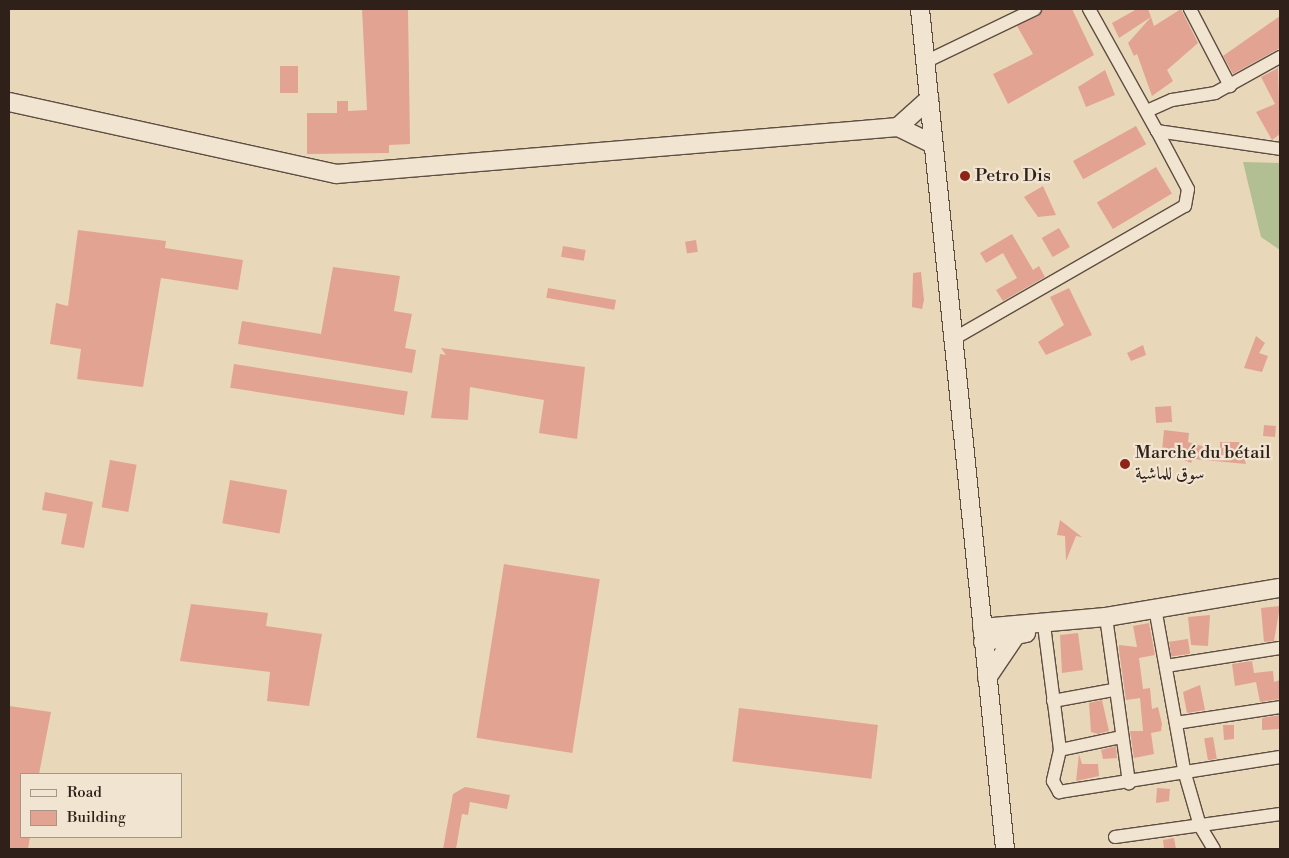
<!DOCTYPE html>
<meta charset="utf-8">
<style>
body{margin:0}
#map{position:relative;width:1289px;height:858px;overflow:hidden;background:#e9d7b9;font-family:"Libre Bodoni",Amiri,serif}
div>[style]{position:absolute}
.green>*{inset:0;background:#b2bf92}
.building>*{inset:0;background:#e2a393;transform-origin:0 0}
.roads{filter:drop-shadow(1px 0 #5e4e42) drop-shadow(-1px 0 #5e4e42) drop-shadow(0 1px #5e4e42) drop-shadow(0 -1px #5e4e42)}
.street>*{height:12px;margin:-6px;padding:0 6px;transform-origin:6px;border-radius:6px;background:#f1e5d2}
.secondary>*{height:18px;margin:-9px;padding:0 9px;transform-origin:9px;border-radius:9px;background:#f1e5d2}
.dots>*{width:14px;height:14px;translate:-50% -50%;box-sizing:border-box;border:2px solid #f1e5d2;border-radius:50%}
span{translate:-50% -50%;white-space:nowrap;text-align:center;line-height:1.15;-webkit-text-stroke:4.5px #f1e5d2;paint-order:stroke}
.poi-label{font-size:18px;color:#30201a}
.left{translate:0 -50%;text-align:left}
.frame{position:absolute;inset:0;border:10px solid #30201a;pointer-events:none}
.legend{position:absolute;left:20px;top:773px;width:162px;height:65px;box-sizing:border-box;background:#f1e5d2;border:1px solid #a49688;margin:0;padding:6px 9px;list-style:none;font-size:15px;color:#30201a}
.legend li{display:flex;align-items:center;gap:10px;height:25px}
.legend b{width:25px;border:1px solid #a49688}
</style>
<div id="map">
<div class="green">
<i style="clip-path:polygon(1243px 162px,1280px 163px,1280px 250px,1261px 237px)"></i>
</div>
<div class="building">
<i style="clip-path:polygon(362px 9px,408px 9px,410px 144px,389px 145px,389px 153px,307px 154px,307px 113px,337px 113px,337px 101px,348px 101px,348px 111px,367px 110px)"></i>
<i style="clip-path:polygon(1043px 9px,1072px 9px,1094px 55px,1008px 104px,993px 74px,1033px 54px,1017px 26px)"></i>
<i style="clip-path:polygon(1137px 9px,1148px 9px,1151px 17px,1119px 38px,1112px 23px)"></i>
<i style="clip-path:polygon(1181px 9px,1198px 43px,1167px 70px,1173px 81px,1152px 96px,1137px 54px,1134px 56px,1128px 43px,1151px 17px,1154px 26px)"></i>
<i style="clip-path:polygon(1280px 16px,1280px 48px,1233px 74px,1223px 56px)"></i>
<i style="left:298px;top:66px;width:27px;height:18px;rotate:90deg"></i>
<i style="clip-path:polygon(1278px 68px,1280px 134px,1272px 140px,1256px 112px,1275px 104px,1261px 77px)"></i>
<i style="clip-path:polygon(1105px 70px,1115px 95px,1086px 107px,1078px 87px)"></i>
<i style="left:1136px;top:126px;width:21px;height:72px;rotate:61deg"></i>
<i style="left:1156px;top:167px;width:31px;height:69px;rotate:59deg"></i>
<i style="clip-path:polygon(1043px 186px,1056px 215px,1038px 217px,1024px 197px)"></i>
<i style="left:1059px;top:228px;width:22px;height:20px;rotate:60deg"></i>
<i style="clip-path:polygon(78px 230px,166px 241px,165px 248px,243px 260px,238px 290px,161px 278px,143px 387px,77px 379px,81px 349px,50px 344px,56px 303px,68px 306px)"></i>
<i style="clip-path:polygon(1012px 234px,1033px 270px,1039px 266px,1045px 277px,1003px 301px,996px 290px,1017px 278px,1003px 253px,986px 263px,980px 253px)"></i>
<i style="left:696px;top:240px;width:12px;height:11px;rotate:81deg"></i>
<i style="left:563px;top:246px;width:23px;height:11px;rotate:10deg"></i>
<i style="clip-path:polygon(333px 267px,400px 276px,394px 311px,412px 314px,405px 348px,416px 350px,412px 373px,238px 344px,242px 321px,321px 334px)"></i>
<i style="clip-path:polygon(921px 272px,924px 300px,922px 309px,912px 307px,913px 273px)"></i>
<i style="left:548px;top:288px;width:69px;height:10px;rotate:10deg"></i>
<i style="clip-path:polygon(1069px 288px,1092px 335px,1046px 355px,1038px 342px,1064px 325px,1050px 297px)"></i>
<i style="clip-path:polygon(1256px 336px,1265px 343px,1259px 353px,1268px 356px,1262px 372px,1244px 368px)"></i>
<i style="clip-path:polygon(1143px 345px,1146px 355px,1131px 361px,1127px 353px)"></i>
<i style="clip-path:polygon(441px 348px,585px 367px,577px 439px,539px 433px,544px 400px,470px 387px,468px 420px,431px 418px,440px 354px,446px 355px)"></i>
<i style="left:234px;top:364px;width:176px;height:24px;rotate:9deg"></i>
<i style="left:1171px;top:406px;width:16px;height:16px;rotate:86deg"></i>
<i style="left:1264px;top:425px;width:12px;height:11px;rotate:5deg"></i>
<i style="clip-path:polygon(1164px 430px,1189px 433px,1188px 442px,1220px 451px,1220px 442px,1239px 442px,1246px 464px,1193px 459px,1191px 463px,1162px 451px)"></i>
<i style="left:110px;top:460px;width:27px;height:48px;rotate:10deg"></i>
<i style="left:230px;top:480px;width:58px;height:44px;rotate:10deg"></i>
<i style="clip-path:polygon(45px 492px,93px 502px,84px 548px,61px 544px,67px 514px,42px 510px)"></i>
<i style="clip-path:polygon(1060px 520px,1082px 537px,1076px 536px,1066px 561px,1065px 536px,1057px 535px)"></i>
<i style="left:504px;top:564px;width:97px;height:176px;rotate:9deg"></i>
<i style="clip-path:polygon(191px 604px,268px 613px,266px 626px,322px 634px,309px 706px,267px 701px,270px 672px,180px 661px)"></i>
<i style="clip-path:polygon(1280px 606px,1274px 641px,1264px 642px,1261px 608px)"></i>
<i style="clip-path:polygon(1210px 615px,1208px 646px,1191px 645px,1188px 617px)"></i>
<i style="clip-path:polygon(1149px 623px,1155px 655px,1139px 658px,1143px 689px,1150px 688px,1152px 709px,1158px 707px,1162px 724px,1161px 731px,1151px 733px,1154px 754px,1134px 758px,1130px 731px,1143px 731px,1140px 698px,1126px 700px,1119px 650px,1119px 645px,1137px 647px,1133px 626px)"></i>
<i style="clip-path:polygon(1078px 633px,1083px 670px,1062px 673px,1060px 635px)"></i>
<i style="left:1188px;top:639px;width:15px;height:19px;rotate:82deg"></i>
<i style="clip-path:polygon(1252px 661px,1254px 673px,1273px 671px,1274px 682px,1280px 680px,1280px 699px,1260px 702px,1256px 682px,1235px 686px,1232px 664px)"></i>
<i style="clip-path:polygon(1200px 685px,1205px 710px,1187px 713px,1183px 692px)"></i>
<i style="clip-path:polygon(1102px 700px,1109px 731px,1098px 734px,1091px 732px,1089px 703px)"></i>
<i style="clip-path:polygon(9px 706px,51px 712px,39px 774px,21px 774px,21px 837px,30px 837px,28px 849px,9px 849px)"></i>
<i style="left:739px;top:708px;width:140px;height:54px;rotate:7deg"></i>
<i style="clip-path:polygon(1280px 715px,1280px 729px,1262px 730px,1262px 718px)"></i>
<i style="clip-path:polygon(1223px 725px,1234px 725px,1234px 739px,1224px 740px)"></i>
<i style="left:1213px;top:737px;width:22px;height:9px;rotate:80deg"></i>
<i style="clip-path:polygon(1116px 746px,1117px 758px,1103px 759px,1101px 750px)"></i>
<i style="clip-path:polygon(1079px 754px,1082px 764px,1098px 764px,1099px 776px,1076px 781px)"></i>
<i style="clip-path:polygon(465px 787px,510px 795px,507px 809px,470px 802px,468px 815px,462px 814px,456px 849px,443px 849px,453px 794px)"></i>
<i style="clip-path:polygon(1157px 788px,1170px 789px,1169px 801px,1156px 803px)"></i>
<i style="clip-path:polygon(1174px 838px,1176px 849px,1164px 849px,1163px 840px)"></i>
</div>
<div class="roads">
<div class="street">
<i style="left:1089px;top:9px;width:140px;rotate:60.9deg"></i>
<i style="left:1190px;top:9px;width:87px;rotate:62.5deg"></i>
<i style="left:925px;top:62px;width:122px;rotate:-25.7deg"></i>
<i style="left:1147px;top:111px;width:27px;rotate:-24deg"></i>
<i style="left:1172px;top:100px;width:44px;rotate:-9.2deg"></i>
<i style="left:1215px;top:93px;width:74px;rotate:-29deg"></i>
<i style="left:955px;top:338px;width:265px;rotate:-29.9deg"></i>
<i style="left:1185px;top:206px;width:17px;rotate:-80deg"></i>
<i style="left:1188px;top:189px;width:66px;rotate:-118.1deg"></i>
<i style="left:1157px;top:131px;width:124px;rotate:8.3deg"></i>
<i style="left:1155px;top:608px;width:169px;rotate:79.8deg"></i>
<i style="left:1185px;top:774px;width:54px;rotate:73.9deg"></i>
<i style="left:1200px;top:826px;width:27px;rotate:59deg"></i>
<i style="left:1106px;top:617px;width:168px;rotate:82.1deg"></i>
<i style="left:1044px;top:625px;width:126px;rotate:82.7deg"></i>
<i style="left:1060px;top:750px;width:32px;rotate:103deg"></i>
<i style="left:1053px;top:781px;width:13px;rotate:61deg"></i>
<i style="left:1059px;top:792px;width:224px;rotate:-9deg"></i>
<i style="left:1166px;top:666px;width:115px;rotate:-9deg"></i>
<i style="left:1053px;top:701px;width:61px;rotate:-10.4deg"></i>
<i style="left:1176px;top:723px;width:105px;rotate:-8.7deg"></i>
<i style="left:1060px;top:750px;width:62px;rotate:-12deg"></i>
<i style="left:1115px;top:837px;width:167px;rotate:-7.9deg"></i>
</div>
<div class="secondary">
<i style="left:920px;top:9px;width:844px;rotate:84.22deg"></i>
<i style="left:9px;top:102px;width:335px;rotate:12.4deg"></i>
<i style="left:336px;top:174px;width:564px;rotate:-4.78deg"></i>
<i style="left:898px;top:127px;width:39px;rotate:26deg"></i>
<i style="left:898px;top:127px;width:42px;rotate:-42.1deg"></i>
<i style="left:982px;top:628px;width:124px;rotate:-5.1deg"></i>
<i style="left:1106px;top:617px;width:176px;rotate:-9.5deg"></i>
<i style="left:983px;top:642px;width:44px;rotate:-11.8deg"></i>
<i style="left:987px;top:678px;width:52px;rotate:-56deg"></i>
</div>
</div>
<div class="dots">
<i style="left:965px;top:176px;background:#8f2418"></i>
<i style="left:1125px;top:464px;background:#8f2418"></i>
</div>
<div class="poi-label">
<span class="left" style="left:975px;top:176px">Petro Dis</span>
<span class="left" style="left:1135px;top:464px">Marché du bétail<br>سوق للماشية</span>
</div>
<div class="frame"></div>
<ul class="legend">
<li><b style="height:6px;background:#f1e5d2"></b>Road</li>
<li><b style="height:14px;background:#e2a393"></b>Building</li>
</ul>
</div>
